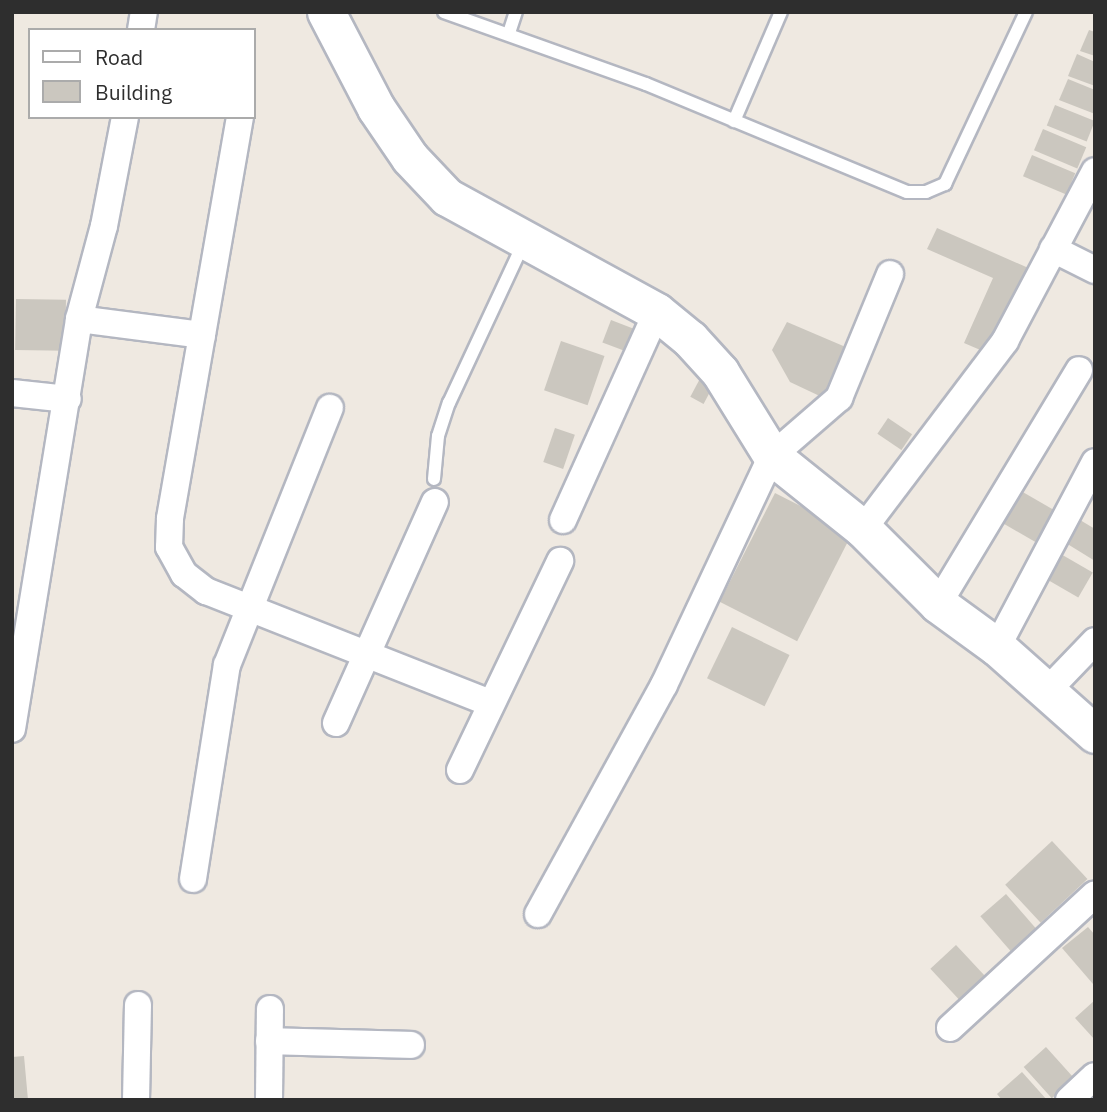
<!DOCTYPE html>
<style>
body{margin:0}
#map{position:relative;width:1107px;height:1112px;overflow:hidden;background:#efe9e1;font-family:"IBM Plex Sans",sans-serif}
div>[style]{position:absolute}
.building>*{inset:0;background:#cbc7bf;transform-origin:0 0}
.roads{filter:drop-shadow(2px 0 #b4b7c1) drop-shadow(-2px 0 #b4b7c1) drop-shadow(0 2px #b4b7c1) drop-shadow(0 -2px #b4b7c1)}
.lane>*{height:12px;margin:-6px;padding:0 6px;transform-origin:6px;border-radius:6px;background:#fff}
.street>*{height:26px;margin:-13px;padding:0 13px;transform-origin:13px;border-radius:13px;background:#fff}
.secondary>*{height:37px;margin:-18.5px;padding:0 18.5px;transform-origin:18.5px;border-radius:18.5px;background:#fff}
span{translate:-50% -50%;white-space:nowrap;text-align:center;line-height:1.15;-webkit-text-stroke:5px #fff;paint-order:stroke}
.frame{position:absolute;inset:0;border:14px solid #2e2e2e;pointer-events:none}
.legend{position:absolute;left:28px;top:28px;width:228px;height:91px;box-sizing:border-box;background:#fff;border:2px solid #ababab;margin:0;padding:9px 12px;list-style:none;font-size:21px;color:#2e2e2e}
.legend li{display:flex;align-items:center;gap:14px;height:35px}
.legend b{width:35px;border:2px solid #ababab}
</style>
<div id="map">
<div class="building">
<i style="clip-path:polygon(1089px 30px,1095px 32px,1095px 56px,1080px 51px)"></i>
<i style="clip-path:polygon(1077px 54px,1095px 62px,1095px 86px,1068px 76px)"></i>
<i style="clip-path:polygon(1068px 79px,1095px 90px,1095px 114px,1059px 100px)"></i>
<i style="left:1055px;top:105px;width:43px;height:22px;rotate:22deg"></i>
<i style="left:1043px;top:129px;width:47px;height:23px;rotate:23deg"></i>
<i style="left:1032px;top:155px;width:47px;height:23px;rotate:23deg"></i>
<i style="clip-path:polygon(937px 228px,1033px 270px,1004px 334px,995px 330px,985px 352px,964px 343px,993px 278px,927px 249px)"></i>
<i style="left:16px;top:299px;width:50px;height:51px;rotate:1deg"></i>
<i style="left:611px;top:320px;width:25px;height:24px;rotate:21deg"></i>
<i style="clip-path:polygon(787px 322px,848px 348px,826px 399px,790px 382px,772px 350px)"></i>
<i style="left:561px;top:341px;width:46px;height:52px;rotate:19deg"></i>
<i style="left:703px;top:373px;width:15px;height:27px;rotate:28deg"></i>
<i style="left:888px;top:418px;width:29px;height:19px;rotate:34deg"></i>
<i style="left:555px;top:428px;width:21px;height:36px;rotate:19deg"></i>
<i style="left:1021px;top:491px;width:38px;height:37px;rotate:30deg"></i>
<i style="left:775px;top:493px;width:87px;height:122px;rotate:27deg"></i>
<i style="clip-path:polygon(1075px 517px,1095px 529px,1095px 561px,1061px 540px)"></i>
<i style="left:1059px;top:553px;width:39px;height:29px;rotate:30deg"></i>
<i style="left:732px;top:627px;width:64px;height:57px;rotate:26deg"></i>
<i style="left:1052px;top:841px;width:52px;height:64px;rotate:47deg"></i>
<i style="left:1006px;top:894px;width:50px;height:34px;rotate:49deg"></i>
<i style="clip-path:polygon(1088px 927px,1095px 935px,1093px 984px,1062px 948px)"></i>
<i style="left:956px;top:945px;width:47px;height:35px;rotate:47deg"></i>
<i style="clip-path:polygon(1095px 1000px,1095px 1040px,1075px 1018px)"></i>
<i style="left:1046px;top:1047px;width:42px;height:30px;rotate:48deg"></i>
<i style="clip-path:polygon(24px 1056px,28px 1100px,12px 1100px,12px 1057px)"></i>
<i style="clip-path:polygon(1022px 1072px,1047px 1100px,1002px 1100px,997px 1094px)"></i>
</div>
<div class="roads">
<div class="lane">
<i style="left:444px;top:12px;width:214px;rotate:19.6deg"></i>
<i style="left:646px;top:84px;width:282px;rotate:22.5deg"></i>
<i style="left:907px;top:192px;width:19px"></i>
<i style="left:926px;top:192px;width:21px;rotate:-23deg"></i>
<i style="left:945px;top:184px;width:190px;rotate:-64.8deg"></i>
<i style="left:509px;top:33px;width:22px;rotate:-72deg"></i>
<i style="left:734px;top:121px;width:119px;rotate:-66.7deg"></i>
<i style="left:434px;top:479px;width:43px;rotate:-84.7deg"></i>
<i style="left:438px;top:436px;width:35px;rotate:-72deg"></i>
<i style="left:449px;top:403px;width:178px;rotate:-65deg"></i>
</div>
<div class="street">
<i style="left:141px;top:30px;width:18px;rotate:-81deg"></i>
<i style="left:240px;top:117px;width:408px;rotate:99.9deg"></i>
<i style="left:170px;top:519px;width:28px;rotate:92deg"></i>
<i style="left:169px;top:547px;width:31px;rotate:61deg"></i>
<i style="left:184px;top:574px;width:28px;rotate:38deg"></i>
<i style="left:206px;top:591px;width:305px;rotate:21.5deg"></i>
<i style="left:1053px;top:249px;width:47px;rotate:26.6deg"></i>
<i style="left:79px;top:319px;width:124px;rotate:7.4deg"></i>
<i style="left:12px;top:393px;width:56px;rotate:6.1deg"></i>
<i style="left:563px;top:520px;width:228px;rotate:-65.7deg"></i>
<i style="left:863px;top:529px;width:236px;rotate:-52.9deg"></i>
<i style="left:1005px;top:341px;width:192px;rotate:-62.1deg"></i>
<i style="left:938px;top:604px;width:273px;rotate:-58.9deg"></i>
<i style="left:997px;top:647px;width:209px;rotate:-62.1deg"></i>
<i style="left:1047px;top:691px;width:69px;rotate:-46.2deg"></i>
<i style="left:336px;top:723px;width:242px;rotate:-65.9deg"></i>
<i style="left:12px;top:729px;width:415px;rotate:-80.7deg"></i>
<i style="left:79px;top:319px;width:96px;rotate:-75deg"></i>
<i style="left:104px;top:226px;width:111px;rotate:-79.1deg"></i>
<i style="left:460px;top:770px;width:232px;rotate:-64.4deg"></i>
<i style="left:193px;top:879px;width:217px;rotate:-81deg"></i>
<i style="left:227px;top:665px;width:277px;rotate:-68.2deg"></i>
<i style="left:538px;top:914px;width:261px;rotate:-61.2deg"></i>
<i style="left:664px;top:685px;width:253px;rotate:-64.8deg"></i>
<i style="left:772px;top:456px;width:89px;rotate:-40.9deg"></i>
<i style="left:839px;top:398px;width:134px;rotate:-67.6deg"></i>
<i style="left:950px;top:1028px;width:197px;rotate:-42.7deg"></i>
<i style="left:269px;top:1041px;width:142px;rotate:1.6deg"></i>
<i style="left:136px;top:1100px;width:95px;rotate:-88.8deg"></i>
<i style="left:269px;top:1100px;width:91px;rotate:-89.4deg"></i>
<i style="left:1069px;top:1100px;width:35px;rotate:-43deg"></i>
</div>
<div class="secondary">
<i style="left:326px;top:12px;width:108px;rotate:62.5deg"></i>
<i style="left:376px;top:108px;width:60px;rotate:55.8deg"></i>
<i style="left:410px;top:158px;width:54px;rotate:46.5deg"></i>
<i style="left:447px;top:197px;width:239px;rotate:28.7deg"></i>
<i style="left:657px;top:312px;width:43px;rotate:39.3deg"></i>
<i style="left:690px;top:339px;width:45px;rotate:47.7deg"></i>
<i style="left:720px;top:372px;width:99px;rotate:58.2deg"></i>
<i style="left:772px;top:456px;width:117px;rotate:38.7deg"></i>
<i style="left:863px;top:529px;width:106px;rotate:45deg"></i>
<i style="left:938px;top:604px;width:73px;rotate:36.1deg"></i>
<i style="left:997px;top:647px;width:131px;rotate:41.6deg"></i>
</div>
</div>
<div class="frame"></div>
<ul class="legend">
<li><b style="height:9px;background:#fff"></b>Road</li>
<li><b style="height:19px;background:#cbc7bf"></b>Building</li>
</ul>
</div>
